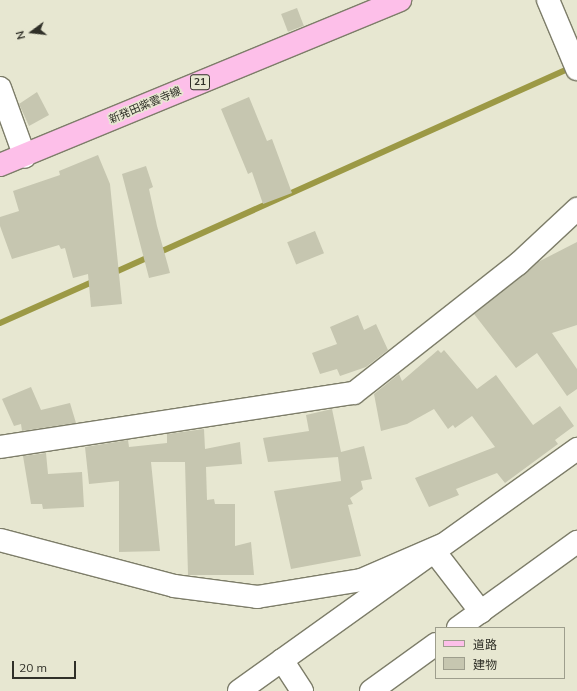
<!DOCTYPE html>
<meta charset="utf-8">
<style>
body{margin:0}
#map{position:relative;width:577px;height:691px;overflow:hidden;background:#e7e7d1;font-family:Mulish,"Noto Sans JP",sans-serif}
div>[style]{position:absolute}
.stream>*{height:6px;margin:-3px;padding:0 3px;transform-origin:3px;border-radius:3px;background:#9c9945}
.building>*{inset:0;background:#c6c6b0;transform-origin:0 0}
.roads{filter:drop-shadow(1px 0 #7d7d69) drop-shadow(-1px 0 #7d7d69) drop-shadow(0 1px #7d7d69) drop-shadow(0 -1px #7d7d69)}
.street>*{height:22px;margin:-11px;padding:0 11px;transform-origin:11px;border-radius:11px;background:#fff}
.primary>*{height:22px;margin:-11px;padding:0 11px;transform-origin:11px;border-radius:11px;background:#fdbfe9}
span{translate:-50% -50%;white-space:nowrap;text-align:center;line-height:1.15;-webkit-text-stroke:3px #e7e7d1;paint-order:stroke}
.shield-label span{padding:1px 3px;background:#e7e7d1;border:1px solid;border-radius:3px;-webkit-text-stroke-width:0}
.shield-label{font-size:10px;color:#303028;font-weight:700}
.street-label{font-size:11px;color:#303028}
.legend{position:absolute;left:435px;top:627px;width:130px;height:52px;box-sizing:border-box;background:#e7e7d1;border:1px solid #9e9e8d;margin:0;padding:5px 7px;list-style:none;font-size:12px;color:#303028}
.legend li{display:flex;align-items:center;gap:8px;height:20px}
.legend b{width:20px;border:1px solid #9e9e8d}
.north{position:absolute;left:12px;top:12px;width:40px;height:40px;-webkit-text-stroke:3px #e7e7d1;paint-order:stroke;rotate:255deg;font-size:11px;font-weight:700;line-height:16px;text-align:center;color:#303028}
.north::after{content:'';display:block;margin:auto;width:14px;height:18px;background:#303028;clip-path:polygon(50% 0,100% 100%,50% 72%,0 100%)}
.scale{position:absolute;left:12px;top:661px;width:64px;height:18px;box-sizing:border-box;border:2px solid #303028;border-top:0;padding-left:5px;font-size:12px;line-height:14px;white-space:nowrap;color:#303028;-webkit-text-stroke:3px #e7e7d1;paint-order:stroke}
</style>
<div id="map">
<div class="stream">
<i style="left:111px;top:274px;width:505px;rotate:-24.18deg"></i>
<i style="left:0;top:323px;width:104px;rotate:-23.9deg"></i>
</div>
<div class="building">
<i style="left:297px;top:8px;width:19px;height:17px;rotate:69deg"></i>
<i style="clip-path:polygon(37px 92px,49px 115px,29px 126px,19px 104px)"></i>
<i style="clip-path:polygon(249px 97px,267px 141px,272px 139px,292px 193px,263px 204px,252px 172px,248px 174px,221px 109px)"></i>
<i style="clip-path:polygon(98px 155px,110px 184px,122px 304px,91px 307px,88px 274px,73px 278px,65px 248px,61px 249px,59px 245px,12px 259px,0 226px,0 217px,19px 211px,13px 191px,60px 175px,59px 171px)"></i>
<i style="clip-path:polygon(146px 166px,153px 187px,149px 189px,157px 226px,170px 273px,149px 278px,122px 174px)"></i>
<i style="left:315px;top:231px;width:24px;height:30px;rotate:68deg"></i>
<i style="clip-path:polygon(577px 242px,577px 325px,552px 333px,577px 369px,577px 389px,567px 396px,537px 353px,516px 368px,474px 314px,538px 262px)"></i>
<i style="clip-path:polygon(358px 315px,364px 330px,376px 324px,388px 350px,366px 367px,340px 376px,337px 369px,320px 374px,312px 353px,337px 344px,330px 327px)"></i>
<i style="clip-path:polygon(438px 350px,441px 353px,444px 350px,477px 389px,496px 375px,533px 425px,560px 406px,574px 426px,555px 440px,558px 444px,505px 483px,497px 473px,456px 489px,459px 495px,429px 507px,415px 478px,495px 447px,472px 416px,455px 428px,453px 425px,448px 429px,434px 409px,407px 424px,381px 431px,374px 394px,399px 374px,402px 381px)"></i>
<i style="clip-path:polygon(31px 387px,41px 410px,70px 403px,76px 423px,22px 431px,21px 424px,14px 426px,2px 399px)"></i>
<i style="clip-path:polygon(332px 409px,341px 452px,364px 446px,372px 479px,361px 481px,363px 489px,350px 498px,353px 504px,348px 505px,361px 556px,291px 569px,274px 491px,341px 481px,338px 457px,268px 462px,263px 438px,309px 431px,306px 415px)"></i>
<i style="clip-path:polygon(204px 429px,205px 449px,240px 442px,242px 464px,206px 467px,207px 500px,214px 499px,215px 504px,235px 504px,235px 546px,251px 542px,254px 575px,188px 575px,185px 462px,151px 462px,160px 551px,119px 552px,119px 481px,89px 484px,85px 447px,128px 440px,129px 447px,167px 443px,167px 434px)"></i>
<i style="clip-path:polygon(46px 453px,48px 474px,82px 472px,84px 507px,43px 509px,42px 504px,31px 504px,23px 456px)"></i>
</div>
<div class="roads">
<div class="street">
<i style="left:548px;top:0;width:75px;rotate:67.2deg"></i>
<i style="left:0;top:88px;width:73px;rotate:70.1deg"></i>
<i style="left:0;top:447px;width:358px;rotate:-8.7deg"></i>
<i style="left:354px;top:393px;width:209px;rotate:-38.2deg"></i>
<i style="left:518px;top:264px;width:81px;rotate:-43deg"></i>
<i style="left:0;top:540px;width:180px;rotate:14.8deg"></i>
<i style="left:174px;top:586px;width:84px;rotate:7.5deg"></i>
<i style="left:257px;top:597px;width:105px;rotate:-9.3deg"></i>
<i style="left:361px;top:580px;width:88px;rotate:-23.4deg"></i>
<i style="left:434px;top:551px;width:77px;rotate:52.4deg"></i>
<i style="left:458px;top:628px;width:147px;rotate:-35.9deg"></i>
<i style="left:282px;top:660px;width:37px;rotate:57deg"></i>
<i style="left:239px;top:691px;width:416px;rotate:-35.6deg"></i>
<i style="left:371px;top:691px;width:80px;rotate:-35.9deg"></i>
</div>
<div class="primary">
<i style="left:0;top:165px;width:433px;rotate:-22.4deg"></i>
</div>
</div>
<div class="shield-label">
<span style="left:200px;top:82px">21</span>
</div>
<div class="street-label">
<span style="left:145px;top:105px;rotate:-23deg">新発田紫雲寺線</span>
</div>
<ul class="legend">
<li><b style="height:5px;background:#fdbfe9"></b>道路</li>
<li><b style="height:11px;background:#c6c6b0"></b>建物</li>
</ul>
<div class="north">N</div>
<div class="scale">20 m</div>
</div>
